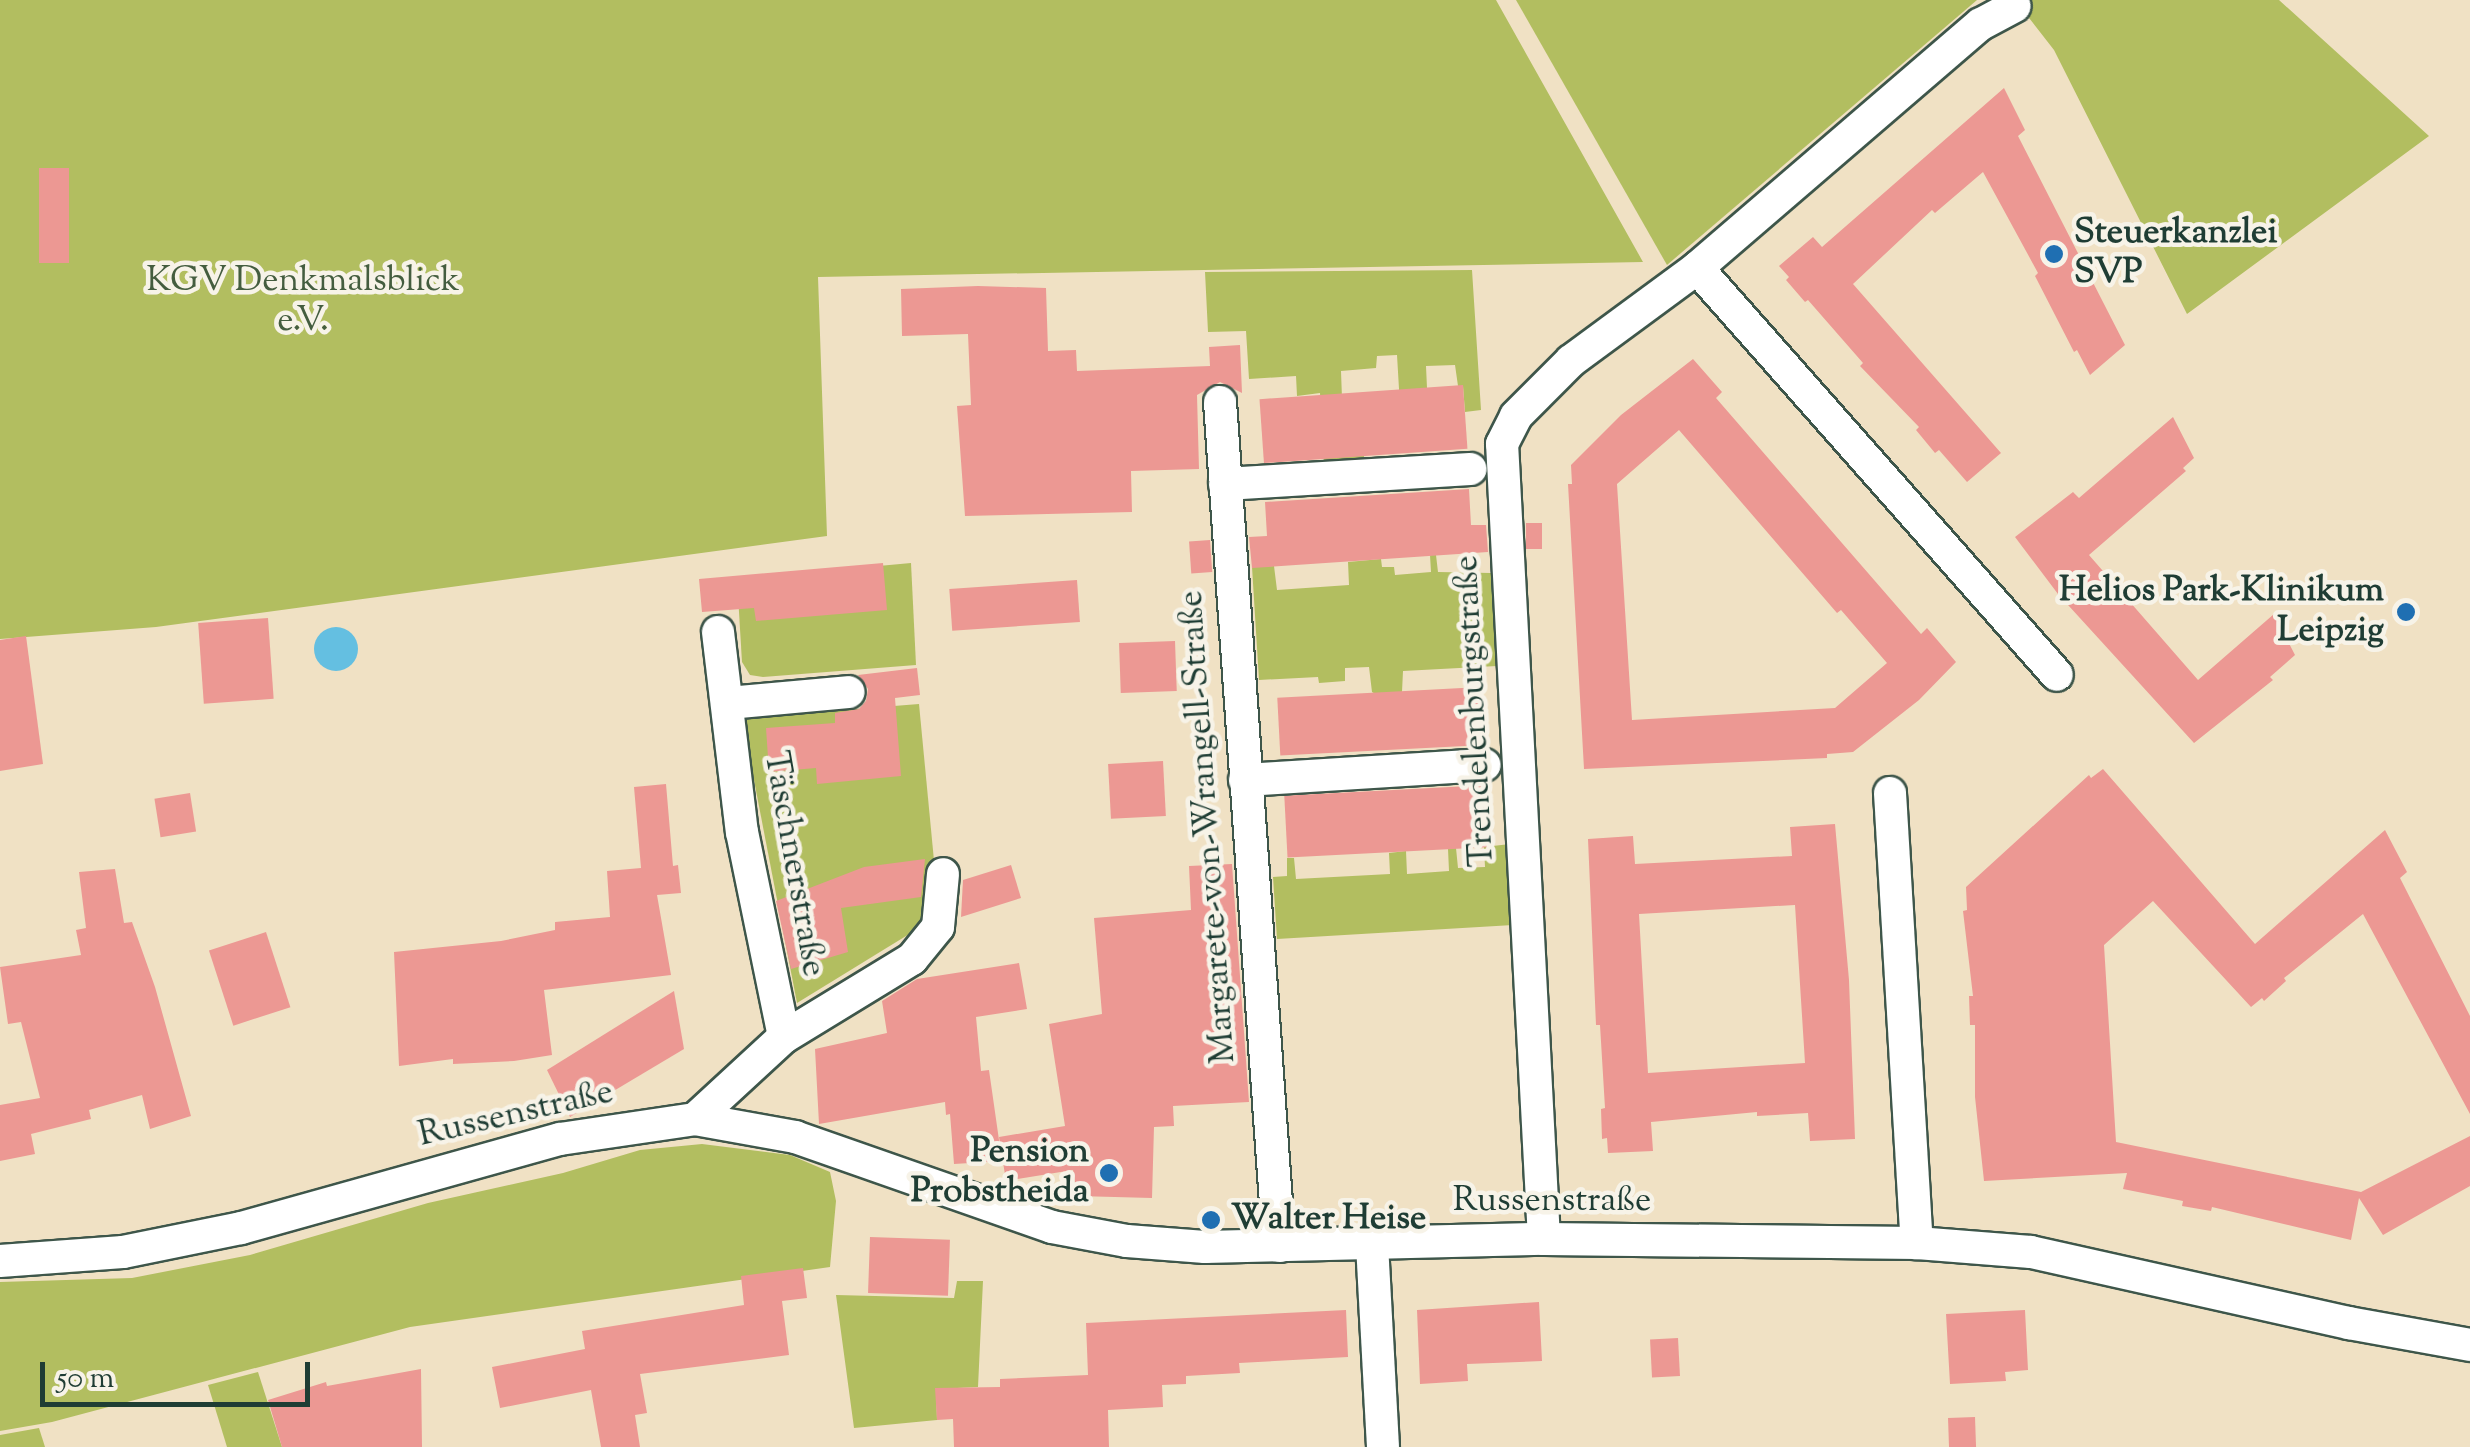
<!DOCTYPE html>
<meta charset="utf-8">
<style>
body{margin:0}
#map{position:relative;width:2470px;height:1447px;overflow:hidden;background:#f0e1c4;font-family:"Sorts Mill Goudy",serif}
div>[style]{position:absolute}
.green>*{inset:0;background:#b2be60}
.water>*{inset:0;background:#64bfe1}
.round{border-radius:50%}
.building>*{inset:0;background:#ec9893;transform-origin:0 0}
.roads{filter:drop-shadow(2px 0 #3e564a) drop-shadow(-2px 0 #3e564a) drop-shadow(0 2px #3e564a) drop-shadow(0 -2px #3e564a)}
.street>*{height:32px;margin:-16px;padding:0 16px;transform-origin:16px;border-radius:16px;background:#fff}
.dots>*{width:28px;height:28px;translate:-50% -50%;box-sizing:border-box;border:5px solid #f7f3e8;border-radius:50%}
span{translate:-50% -50%;white-space:nowrap;text-align:center;line-height:1.15;-webkit-text-stroke:9px #f7f3e8;paint-order:stroke}
.poi-label{font-size:35px;color:#1f3d34;font-weight:700}
.left{translate:0 -50%;text-align:left}
.right{translate:-100% -50%;text-align:right}
.park-label{font-size:35px;color:#445d3f}
.street-label{font-size:35px;color:#1f3d34}
.scale{position:absolute;left:40px;top:1362px;width:270px;height:45px;box-sizing:border-box;border:5px solid #1f3d34;border-top:0;padding-left:12px;font-size:30px;line-height:35px;white-space:nowrap;color:#1f3d34;-webkit-text-stroke:8px #f7f3e8;paint-order:stroke}
</style>
<div id="map">
<div class="green">
<i style="clip-path:polygon(0 0,1496px 0,1643px 262px,818px 277px,827px 536px,156px 627px,0 639px)"></i>
<i style="clip-path:polygon(1516px 0,1977px 0,1667px 265px)"></i>
<i style="clip-path:polygon(2015px 0,2279px 0,2429px 136px,2187px 314px,2054px 50px)"></i>
<i style="clip-path:polygon(1472px 270px,1481px 410px,1465px 412px,1463px 386px,1458px 386px,1455px 365px,1426px 366px,1427px 388px,1400px 406px,1397px 355px,1377px 356px,1376px 368px,1341px 371px,1344px 453px,1364px 453px,1364px 463px,1324px 464px,1320px 393px,1297px 396px,1296px 376px,1249px 379px,1246px 331px,1208px 332px,1205px 272px)"></i>
<i style="clip-path:polygon(1430px 555px,1436px 555px,1438px 572px,1491px 573px,1497px 666px,1403px 671px,1402px 692px,1379px 696px,1372px 692px,1369px 667px,1345px 668px,1345px 681px,1319px 683px,1318px 677px,1259px 680px,1252px 567px,1274px 566px,1277px 590px,1349px 585px,1348px 562px,1381px 559px,1382px 567px,1394px 567px,1395px 575px,1431px 572px)"></i>
<i style="clip-path:polygon(911px 563px,916px 665px,763px 677px,750px 675px,742px 662px,737px 579px)"></i>
<i style="clip-path:polygon(919px 704px,935px 871px,932px 910px,919px 928px,797px 1003px,742px 718px)"></i>
<i style="clip-path:polygon(1510px 844px,1513px 925px,1277px 939px,1273px 877px,1287px 876px,1287px 858px,1294px 858px,1296px 879px,1390px 874px,1389px 853px,1406px 851px,1407px 874px,1449px 871px,1448px 849px,1456px 848px,1458px 868px,1485px 867px,1484px 847px)"></i>
<i style="clip-path:polygon(702px 1144px,790px 1155px,830px 1172px,836px 1201px,830px 1267px,410px 1327px,52px 1422px,0 1431px,0 1282px,132px 1278px,250px 1255px,428px 1203px,563px 1173px,640px 1150px)"></i>
<i style="clip-path:polygon(957px 1281px,983px 1281px,978px 1387px,936px 1389px,937px 1420px,854px 1428px,836px 1295px,954px 1298px)"></i>
<i style="clip-path:polygon(258px 1372px,282px 1447px,227px 1447px,208px 1385px)"></i>
<i style="clip-path:polygon(39px 1428px,45px 1447px,0 1447px,0 1435px)"></i>
</div>
<div class="water">
<i class="round" style="left:314px;top:627px;width:44px;height:44px"></i>
</div>
<div class="building">
<i style="clip-path:polygon(2004px 88px,2025px 130px,2018px 136px,2125px 345px,2090px 375px,2077px 350px,2074px 352px,2035px 276px,2038px 273px,1983px 172px,1935px 213px,1932px 210px,1853px 284px,2001px 453px,1967px 482px,1939px 450px,1935px 453px,1916px 430px,1919px 427px,1860px 366px,1863px 363px,1808px 300px,1805px 302px,1786px 280px,1789px 277px,1779px 266px,1813px 237px,1822px 247px)"></i>
<i style="left:39px;top:168px;width:30px;height:95px"></i>
<i style="clip-path:polygon(978px 286px,1046px 288px,1048px 351px,1076px 350px,1077px 371px,1210px 366px,1209px 347px,1240px 345px,1242px 393px,1220px 382px,1197px 395px,1199px 469px,1131px 471px,1132px 512px,965px 516px,957px 406px,971px 405px,968px 334px,902px 336px,901px 289px)"></i>
<i style="clip-path:polygon(evenodd,1693px 359px,1722px 392px,1716px 398px,1921px 634px,1927px 628px,1956px 662px,1919px 700px,1853px 752px,1827px 754px,1827px 758px,1584px 769px,1568px 484px,1572px 484px,1571px 465px,1621px 415px,1693px 359px,1679px 430px,1837px 613px,1841px 610px,1887px 663px,1835px 708px,1632px 720px,1617px 484px,1679px 430px)"></i>
<i style="left:1463px;top:385px;width:64px;height:204px;rotate:86deg"></i>
<i style="clip-path:polygon(2173px 417px,2194px 458px,2183px 468px,2186px 471px,2089px 555px,2198px 680px,2274px 614px,2295px 655px,2270px 677px,2273px 680px,2194px 743px,2058px 594px,2015px 537px,2073px 492px,2079px 498px)"></i>
<i style="clip-path:polygon(1469px 489px,1471px 525px,1486px 525px,1488px 552px,1252px 568px,1249px 537px,1267px 536px,1265px 502px)"></i>
<i style="left:1526px;top:523px;width:16px;height:26px"></i>
<i style="left:1210px;top:540px;width:32px;height:21px;rotate:86deg"></i>
<i style="clip-path:polygon(883px 563px,887px 610px,756px 621px,754px 608px,702px 612px,699px 579px)"></i>
<i style="left:1077px;top:580px;width:42px;height:128px;rotate:86deg"></i>
<i style="left:268px;top:618px;width:81px;height:70px;rotate:86deg"></i>
<i style="clip-path:polygon(26px 636px,43px 764px,0 771px,0 640px)"></i>
<i style="left:1175px;top:641px;width:50px;height:56px;rotate:88deg"></i>
<i style="clip-path:polygon(917px 668px,920px 695px,895px 698px,901px 776px,817px 784px,816px 768px,769px 772px,766px 728px,835px 723px,835px 713px,859px 709px,866px 701px,868px 689px,858px 675px)"></i>
<i style="left:1481px;top:687px;width:58px;height:204px;rotate:87deg"></i>
<i style="left:1163px;top:761px;width:55px;height:55px;rotate:87deg"></i>
<i style="clip-path:polygon(2103px 769px,2255px 944px,2385px 830px,2407px 872px,2400px 878px,2470px 1016px,2470px 1114px,2363px 914px,2284px 978px,2286px 981px,2264px 1001px,2262px 998px,2251px 1007px,2153px 901px,2104px 945px,2116px 1142px,2361px 1192px,2470px 1136px,2470px 1186px,2383px 1235px,2359px 1198px,2351px 1240px,2212px 1207px,2211px 1211px,2182px 1206px,2183px 1201px,2123px 1189px,2127px 1173px,1984px 1181px,1975px 1097px,1975px 1025px,1970px 1025px,1969px 996px,1973px 996px,1963px 911px,1967px 910px,1966px 887px,2089px 775px,2091px 778px)"></i>
<i style="clip-path:polygon(666px 784px,673px 866px,678px 865px,681px 893px,657px 895px,671px 975px,544px 990px,552px 1055px,514px 1061px,453px 1064px,453px 1059px,399px 1066px,394px 952px,501px 941px,555px 930px,555px 922px,610px 917px,607px 871px,641px 868px,634px 787px)"></i>
<i style="left:1488px;top:785px;width:62px;height:204px;rotate:87deg"></i>
<i style="left:190px;top:793px;width:39px;height:36px;rotate:81deg"></i>
<i style="clip-path:polygon(evenodd,1835px 824px,1849px 980px,1855px 1139px,1810px 1141px,1808px 1113px,1757px 1116px,1757px 1112px,1651px 1122px,1653px 1151px,1608px 1153px,1607px 1138px,1602px 1139px,1601px 1109px,1605px 1108px,1600px 1025px,1596px 1025px,1588px 839px,1633px 836px,1635px 864px,1792px 856px,1790px 827px,1835px 824px,1795px 905px,1805px 1063px,1648px 1073px,1639px 914px,1795px 905px)"></i>
<i style="clip-path:polygon(925px 859px,921px 897px,841px 908px,848px 952px,791px 969px,776px 901px,864px 867px)"></i>
<i style="clip-path:polygon(1232px 864px,1249px 1102px,1173px 1106px,1174px 1126px,1154px 1127px,1152px 1198px,1077px 1196px,1073px 1170px,1006px 1181px,999px 1137px,1065px 1126px,1049px 1024px,1102px 1014px,1094px 918px,1191px 910px,1189px 866px)"></i>
<i style="clip-path:polygon(1011px 865px,1021px 898px,961px 917px,963px 880px)"></i>
<i style="clip-path:polygon(115px 869px,124px 923px,132px 922px,155px 987px,191px 1116px,150px 1129px,142px 1095px,89px 1110px,91px 1119px,31px 1134px,35px 1154px,0 1161px,0 1105px,40px 1098px,21px 1022px,8px 1024px,0 967px,81px 955px,76px 930px,86px 928px,79px 872px)"></i>
<i style="left:266px;top:932px;width:79px;height:60px;rotate:72deg"></i>
<i style="clip-path:polygon(1019px 963px,1027px 1009px,976px 1017px,981px 1071px,989px 1070px,1002px 1161px,954px 1164px,950px 1114px,946px 1115px,945px 1102px,819px 1124px,815px 1049px,887px 1033px,882px 1001px,917px 979px)"></i>
<i style="clip-path:polygon(674px 991px,684px 1049px,570px 1117px,547px 1070px)"></i>
<i style="left:870px;top:1237px;width:80px;height:56px;rotate:2deg"></i>
<i style="clip-path:polygon(803px 1268px,807px 1298px,782px 1301px,789px 1355px,640px 1374px,647px 1413px,635px 1415px,640px 1447px,601px 1447px,591px 1390px,500px 1408px,492px 1367px,585px 1349px,582px 1331px,744px 1305px,741px 1276px)"></i>
<i style="clip-path:polygon(1539px 1302px,1542px 1361px,1467px 1364px,1468px 1381px,1420px 1384px,1417px 1310px)"></i>
<i style="clip-path:polygon(1346px 1310px,1348px 1357px,1239px 1363px,1240px 1373px,1186px 1376px,1186px 1384px,1162px 1385px,1163px 1407px,1108px 1410px,1109px 1447px,954px 1447px,953px 1419px,937px 1420px,935px 1388px,1000px 1387px,1000px 1379px,1088px 1375px,1086px 1323px)"></i>
<i style="clip-path:polygon(2025px 1310px,2028px 1370px,2005px 1372px,2006px 1381px,1950px 1384px,1946px 1314px)"></i>
<i style="left:1678px;top:1338px;width:38px;height:28px;rotate:87deg"></i>
<i style="clip-path:polygon(421px 1369px,422px 1447px,282px 1447px,268px 1400px,326px 1382px,327px 1386px)"></i>
<i style="left:1975px;top:1417px;width:30px;height:27px;rotate:88deg"></i>
</div>
<div class="roads">
<div class="street">
<i style="left:1697px;top:268px;width:543px;rotate:48.51deg"></i>
<i style="left:1220px;top:402px;width:846px;rotate:86deg"></i>
<i style="left:1225px;top:484px;width:246px;rotate:-3.5deg"></i>
<i style="left:718px;top:632px;width:201px;rotate:83.2deg"></i>
<i style="left:742px;top:832px;width:209px;rotate:78.4deg"></i>
<i style="left:728px;top:703px;width:121px;rotate:-5.2deg"></i>
<i style="left:1245px;top:780px;width:240px;rotate:-3.6deg"></i>
<i style="left:1890px;top:793px;width:451px;rotate:86.6deg"></i>
<i style="left:695px;top:1119px;width:121px;rotate:-42.7deg"></i>
<i style="left:784px;top:1037px;width:150px;rotate:-31.4deg"></i>
<i style="left:912px;top:959px;width:41px;rotate:-50.9deg"></i>
<i style="left:938px;top:927px;width:53px;rotate:-84.6deg"></i>
<i style="left:1544px;top:1239px;width:796px;rotate:-93.02deg"></i>
<i style="left:1502px;top:444px;width:31px;rotate:-63deg"></i>
<i style="left:1516px;top:416px;width:78px;rotate:-45deg"></i>
<i style="left:1571px;top:361px;width:157px;rotate:-36.4deg"></i>
<i style="left:1697px;top:268px;width:374px;rotate:-40.7deg"></i>
<i style="left:1981px;top:24px;width:38px;rotate:-28deg"></i>
<i style="left:1372px;top:1244px;width:203px;rotate:86.9deg"></i>
<i style="left:0;top:1261px;width:123px;rotate:-4.2deg"></i>
<i style="left:123px;top:1252px;width:120px;rotate:-11.5deg"></i>
<i style="left:241px;top:1228px;width:331px;rotate:-15.6deg"></i>
<i style="left:560px;top:1139px;width:136px;rotate:-8.4deg"></i>
<i style="left:695px;top:1119px;width:102px;rotate:10.2deg"></i>
<i style="left:795px;top:1137px;width:272px;rotate:19.3deg"></i>
<i style="left:1052px;top:1227px;width:76px;rotate:10.6deg"></i>
<i style="left:1127px;top:1241px;width:78px;rotate:4.4deg"></i>
<i style="left:1205px;top:1247px;width:339px;rotate:-1.4deg"></i>
<i style="left:1544px;top:1239px;width:373px;rotate:0.6deg"></i>
<i style="left:1917px;top:1243px;width:114px;rotate:4.5deg"></i>
<i style="left:2031px;top:1252px;width:326px;rotate:12.6deg"></i>
<i style="left:2349px;top:1323px;width:123px;rotate:10.3deg"></i>
</div>
</div>
<div class="dots">
<i style="left:2054px;top:254px;background:#1f6fb2"></i>
<i style="left:2406px;top:612px;background:#1f6fb2"></i>
<i style="left:1109px;top:1173px;background:#1f6fb2"></i>
<i style="left:1211px;top:1220px;background:#1f6fb2"></i>
</div>
<div class="poi-label">
<span class="left" style="left:2074px;top:254px">Steuerkanzlei<br>SVP</span>
<span class="right" style="left:2384px;top:612px">Helios Park-Klinikum<br>Leipzig</span>
<span class="right" style="left:1089px;top:1173px">Pension<br>Probstheida</span>
<span class="left" style="left:1231px;top:1220px">Walter Heise</span>
</div>
<div class="park-label">
<span style="left:303px;top:302px">KGV Denkmalsblick<br>e.V.</span>
</div>
<div class="street-label">
<span style="left:1476px;top:711px;rotate:-93deg">Trendelenburgstraße</span>
<span style="left:1209px;top:827px;rotate:-94deg">Margarete-von-Wrangell-Straße</span>
<span style="left:793px;top:864px;rotate:80deg">Täschnerstraße</span>
<span style="left:516px;top:1115px;rotate:-13deg">Russenstraße</span>
<span style="left:1552px;top:1202px">Russenstraße</span>
</div>
<div class="scale">50 m</div>
</div>
